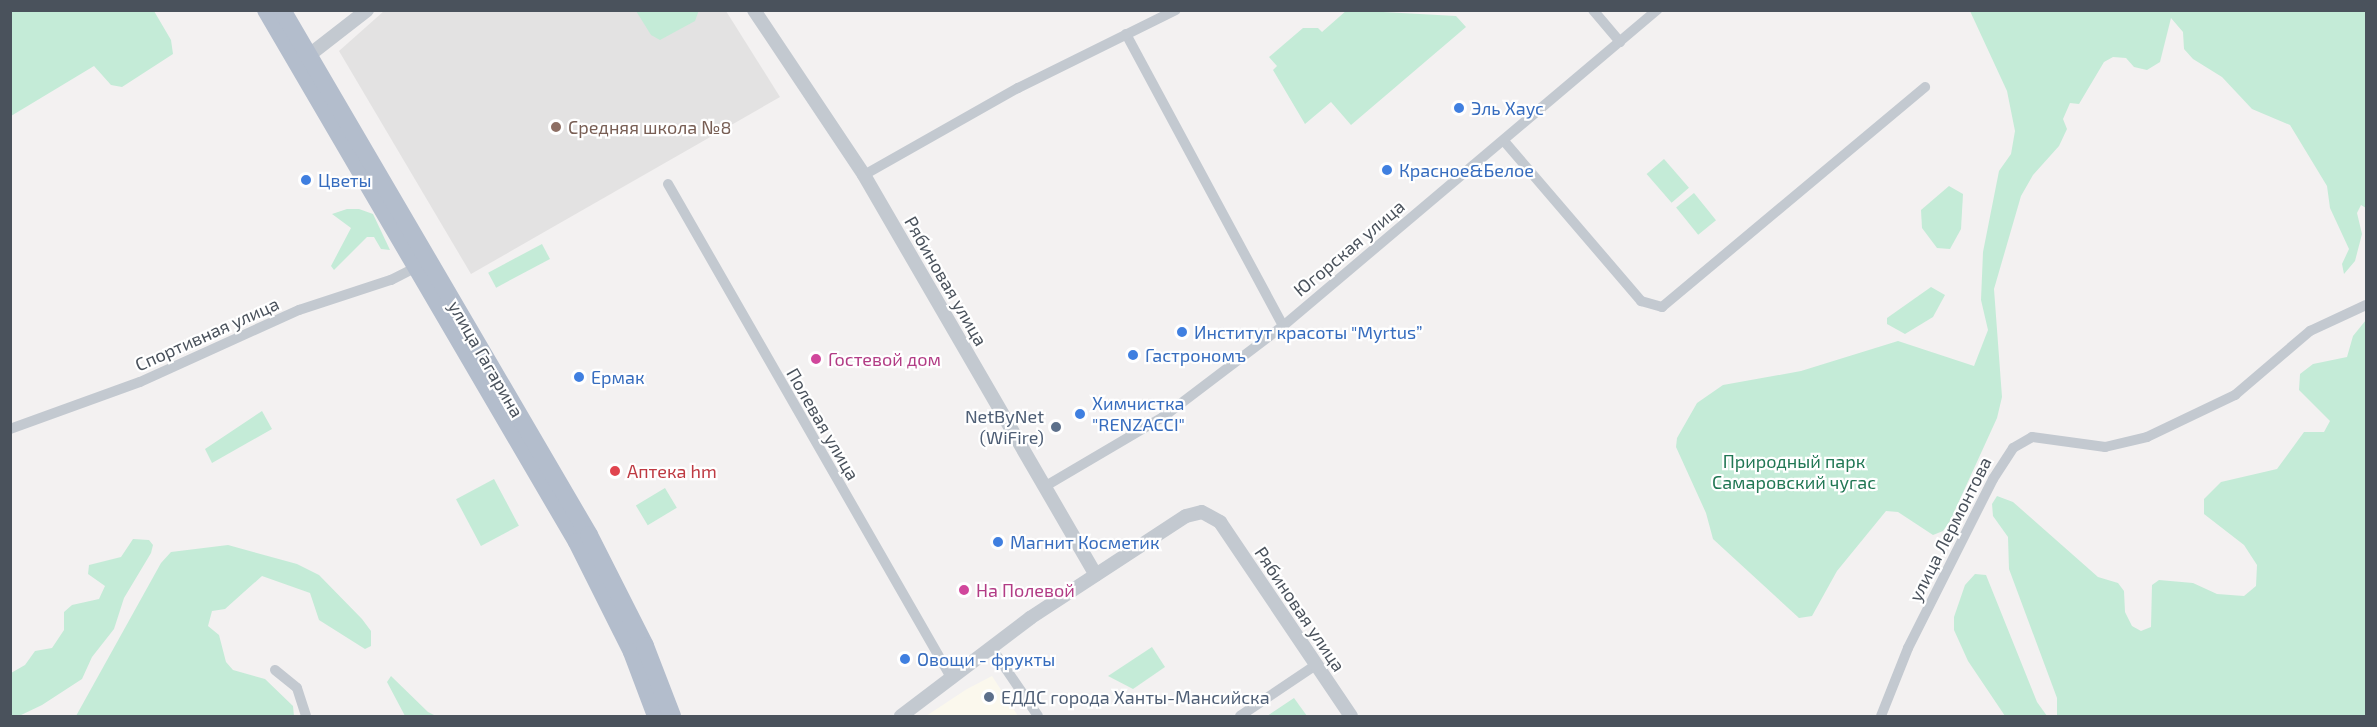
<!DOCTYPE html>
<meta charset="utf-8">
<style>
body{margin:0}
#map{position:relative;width:2377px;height:727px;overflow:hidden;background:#f3f1f1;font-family:"Exo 2",sans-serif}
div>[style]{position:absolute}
.commercial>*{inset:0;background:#fbf8ed}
.education>*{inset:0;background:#e3e2e2}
.green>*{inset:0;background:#c4ebd7;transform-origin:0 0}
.minor>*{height:10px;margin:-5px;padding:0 5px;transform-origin:5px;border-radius:5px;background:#c3c9d0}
.tertiary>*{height:14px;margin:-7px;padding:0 7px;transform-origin:7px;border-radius:7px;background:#c3c9d0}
.primary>*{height:18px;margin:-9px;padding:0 9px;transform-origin:9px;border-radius:9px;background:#b3bdcc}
.dots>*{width:16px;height:16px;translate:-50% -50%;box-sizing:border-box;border:3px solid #fff;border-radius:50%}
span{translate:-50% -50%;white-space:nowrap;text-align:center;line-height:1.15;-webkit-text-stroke:4.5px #fff;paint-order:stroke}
.shop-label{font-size:18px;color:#366cbe}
.left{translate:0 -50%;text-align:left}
.education-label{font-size:18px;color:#785e54}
.street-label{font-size:18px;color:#4a525c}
.hotel-label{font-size:18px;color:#b23c85}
.service-label{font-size:18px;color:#4e5e75}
.right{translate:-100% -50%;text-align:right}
.park-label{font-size:18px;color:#217754}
.health-label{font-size:18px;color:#be3a42}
.frame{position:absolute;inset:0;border:12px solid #4a525c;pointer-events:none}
</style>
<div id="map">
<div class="commercial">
<i style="clip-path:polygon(992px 676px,1018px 716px,926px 716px,967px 689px)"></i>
</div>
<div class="education">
<i style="clip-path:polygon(384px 11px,726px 11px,780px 97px,471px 274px,339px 51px)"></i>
</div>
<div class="green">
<i style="clip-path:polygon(11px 10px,154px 11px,171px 40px,173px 54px,122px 87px,111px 85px,94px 66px,11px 116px)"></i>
<i style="clip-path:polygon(699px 10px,695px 21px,660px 40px,651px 35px,636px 11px)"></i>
<i style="clip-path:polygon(1347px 10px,1456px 16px,1466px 27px,1351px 125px,1331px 102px,1305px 124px,1273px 70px,1277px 66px,1269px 57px,1303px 28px,1318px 28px,1322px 32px)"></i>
<i style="clip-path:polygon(1970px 11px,2366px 11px,2366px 208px,2361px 205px,2357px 213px,2362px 234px,2355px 261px,2344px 274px,2342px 264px,2349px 249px,2330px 208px,2327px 186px,2290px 125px,2252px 109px,2222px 77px,2193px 59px,2184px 49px,2183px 32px,2171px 18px,2160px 62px,2147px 70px,2134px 67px,2126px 58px,2113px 57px,2104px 62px,2079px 104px,2070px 103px,2063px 119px,2067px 129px,2059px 146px,2033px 175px,2021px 196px,1994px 289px,2002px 397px,1997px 418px,1950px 521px,1943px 531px,1933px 535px,1898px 512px,1886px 511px,1837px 571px,1812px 616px,1799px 618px,1713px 539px,1706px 513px,1676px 447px,1677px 438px,1697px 403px,1723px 385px,1801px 371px,1898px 341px,1974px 366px,1988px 330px,1981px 300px,1983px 252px,1999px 171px,2011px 154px,2015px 131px,2007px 91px)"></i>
<i style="left:1664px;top:159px;width:38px;height:23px;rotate:49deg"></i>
<i style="clip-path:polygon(1949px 186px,1963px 194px,1961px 229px,1950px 249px,1937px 248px,1922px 228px,1921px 210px)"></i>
<i style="left:1694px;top:193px;width:35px;height:23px;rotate:51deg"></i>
<i style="clip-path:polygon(347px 209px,359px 209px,373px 214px,390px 250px,381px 249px,374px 237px,367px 237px,334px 270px,331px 266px,351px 228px,332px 214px)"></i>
<i style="left:542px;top:244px;width:17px;height:61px;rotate:62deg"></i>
<i style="clip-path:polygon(1931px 287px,1945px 295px,1933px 317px,1905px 334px,1887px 324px,1887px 318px)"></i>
<i style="clip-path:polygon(2366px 320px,2366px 716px,2049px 716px,2057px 716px,2057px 698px,2009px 569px,2008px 537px,1993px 516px,1992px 504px,1997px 496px,2013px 502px,2098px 577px,2118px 583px,2124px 591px,2125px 612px,2132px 626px,2141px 631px,2151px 627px,2152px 585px,2159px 580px,2193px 583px,2217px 594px,2244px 596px,2256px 586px,2257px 565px,2244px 545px,2204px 514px,2204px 499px,2221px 482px,2277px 469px,2304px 432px,2324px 432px,2330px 421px,2299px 390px,2300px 374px,2313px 364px,2347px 357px,2353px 336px)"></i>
<i style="clip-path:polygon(262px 411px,272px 429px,212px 463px,205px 449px)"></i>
<i style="left:494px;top:479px;width:53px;height:43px;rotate:62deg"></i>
<i style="left:665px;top:488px;width:23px;height:34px;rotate:59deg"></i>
<i style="clip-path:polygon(133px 539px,149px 540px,153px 545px,151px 553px,124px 598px,114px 629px,92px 657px,82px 679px,42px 705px,19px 716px,11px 716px,11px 673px,25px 665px,35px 651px,52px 648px,64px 630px,64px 612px,72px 605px,99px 599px,105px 586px,88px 574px,89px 565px,121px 557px)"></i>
<i style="clip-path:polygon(228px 545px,297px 564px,319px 575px,362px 619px,371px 631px,371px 646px,365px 649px,319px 620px,310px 593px,262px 576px,225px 609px,212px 611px,208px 626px,219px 635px,226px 662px,233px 670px,265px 679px,293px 706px,294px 716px,76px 716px,161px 563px,171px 552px)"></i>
<i style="clip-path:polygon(1975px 574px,1986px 575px,2037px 702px,2047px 716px,2005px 716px,1968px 661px,1954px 630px,1954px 617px,1965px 585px)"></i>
<i style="clip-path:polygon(1152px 647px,1165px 667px,1133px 689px,1108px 676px)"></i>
<i style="clip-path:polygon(391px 676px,428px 712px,436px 716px,405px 716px,387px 682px)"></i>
<i style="clip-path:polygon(1294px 698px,1307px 716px,1267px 716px)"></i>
</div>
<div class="minor">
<i style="left:1593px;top:10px;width:42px;rotate:49.8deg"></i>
<i style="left:1126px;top:34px;width:332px;rotate:61.7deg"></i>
<i style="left:1504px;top:141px;width:211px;rotate:49.4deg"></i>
<i style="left:1641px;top:301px;width:22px;rotate:16deg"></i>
<i style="left:1662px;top:307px;width:343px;rotate:-39.9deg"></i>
<i style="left:864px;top:175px;width:177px;rotate:-29.5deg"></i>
<i style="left:1018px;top:88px;width:176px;rotate:-26.3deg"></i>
<i style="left:668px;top:184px;width:571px;rotate:60.16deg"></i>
<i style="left:10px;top:429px;width:138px;rotate:-19.9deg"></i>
<i style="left:140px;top:382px;width:175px;rotate:-24.4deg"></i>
<i style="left:299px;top:310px;width:97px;rotate:-18.1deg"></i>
<i style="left:391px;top:280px;width:29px;rotate:-27deg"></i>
<i style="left:1044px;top:487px;width:138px;rotate:-30.5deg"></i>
<i style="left:1163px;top:417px;width:151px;rotate:-37.2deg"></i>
<i style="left:1283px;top:326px;width:490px;rotate:-40.2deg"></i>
<i style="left:991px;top:647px;width:83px;rotate:55.7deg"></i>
<i style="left:275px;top:670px;width:28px;rotate:39deg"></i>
<i style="left:297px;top:688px;width:29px;rotate:72deg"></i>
<i style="left:1240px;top:716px;width:92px;rotate:-33.9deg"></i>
<i style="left:1881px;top:716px;width:73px;rotate:-68.3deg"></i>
<i style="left:1908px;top:648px;width:189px;rotate:-63.3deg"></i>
<i style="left:1993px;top:479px;width:37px;rotate:-57deg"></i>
<i style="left:2013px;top:448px;width:22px;rotate:-30deg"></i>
<i style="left:2032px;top:437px;width:74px;rotate:7.8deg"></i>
<i style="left:2105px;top:447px;width:43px;rotate:-13.4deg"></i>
<i style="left:2147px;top:437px;width:98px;rotate:-25.5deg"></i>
<i style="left:2235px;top:395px;width:99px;rotate:-40.5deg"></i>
<i style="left:2310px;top:331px;width:62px;rotate:-24.9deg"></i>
</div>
<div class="tertiary">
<i style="left:754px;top:10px;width:198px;rotate:56.3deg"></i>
<i style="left:864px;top:175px;width:462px;rotate:59.9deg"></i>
<i style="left:308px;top:56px;width:75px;rotate:-37.9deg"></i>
<i style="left:901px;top:716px;width:162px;rotate:-37.2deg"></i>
<i style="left:1030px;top:618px;width:186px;rotate:-33.2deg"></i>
<i style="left:1186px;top:516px;width:16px;rotate:-14deg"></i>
<i style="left:1202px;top:512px;width:21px;rotate:29deg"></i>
<i style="left:1220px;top:522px;width:234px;rotate:56deg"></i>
</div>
<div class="primary">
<i style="left:266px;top:10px;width:616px;rotate:59.69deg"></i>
<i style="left:577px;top:542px;width:123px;rotate:63.4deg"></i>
<i style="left:632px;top:652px;width:68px;rotate:69.4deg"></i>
<i style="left:282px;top:10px;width:608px;rotate:59.68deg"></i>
<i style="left:589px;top:535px;width:124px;rotate:63.2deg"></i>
<i style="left:645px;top:646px;width:75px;rotate:68.9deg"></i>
</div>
<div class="dots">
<i style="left:1459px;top:108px;background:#3f7fe0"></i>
<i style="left:556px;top:127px;background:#8d6e63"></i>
<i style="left:1387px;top:170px;background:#3f7fe0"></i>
<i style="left:306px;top:180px;background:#3f7fe0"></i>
<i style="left:1182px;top:332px;background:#3f7fe0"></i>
<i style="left:1133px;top:355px;background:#3f7fe0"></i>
<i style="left:816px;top:359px;background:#d1479c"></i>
<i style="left:579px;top:377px;background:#3f7fe0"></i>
<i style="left:1080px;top:414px;background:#3f7fe0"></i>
<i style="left:1056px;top:427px;background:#5c6f8a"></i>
<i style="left:615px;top:471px;background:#e0444e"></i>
<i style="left:998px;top:542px;background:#3f7fe0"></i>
<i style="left:964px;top:590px;background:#d1479c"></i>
<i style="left:905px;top:659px;background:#3f7fe0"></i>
<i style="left:989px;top:697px;background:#5c6f8a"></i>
</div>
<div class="shop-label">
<span class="left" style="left:1471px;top:108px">Эль Хаус</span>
<span class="left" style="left:1399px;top:170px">Красное&amp;Белое</span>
<span class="left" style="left:318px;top:180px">Цветы</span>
<span class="left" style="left:1194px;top:332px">Институт красоты "Myrtus”</span>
<span class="left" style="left:1145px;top:355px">Гастрономъ</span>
<span class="left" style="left:591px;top:377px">Ермак</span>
<span class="left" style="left:1092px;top:414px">Химчистка<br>"RENZACCI"</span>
<span class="left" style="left:1010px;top:542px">Магнит Косметик</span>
<span class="left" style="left:917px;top:659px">Овощи - фрукты</span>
</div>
<div class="education-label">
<span class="left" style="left:568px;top:127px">Средняя школа №8</span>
</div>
<div class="street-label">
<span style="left:1349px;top:248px;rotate:-40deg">Югорская улица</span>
<span style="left:946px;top:281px;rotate:60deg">Рябиновая улица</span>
<span style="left:207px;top:334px;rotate:-24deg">Спортивная улица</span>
<span style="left:486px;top:359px;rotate:60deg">улица Гагарина</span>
<span style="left:823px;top:424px;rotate:60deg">Полевая улица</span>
<span style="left:1950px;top:529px;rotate:-63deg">улица Лермонтова</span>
<span style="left:1300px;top:609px;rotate:56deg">Рябиновая улица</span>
</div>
<div class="hotel-label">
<span class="left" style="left:828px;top:359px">Гостевой дом</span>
<span class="left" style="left:976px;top:590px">На Полевой</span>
</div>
<div class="service-label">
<span class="right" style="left:1044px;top:427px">NetByNet<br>(WiFire)</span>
<span class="left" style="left:1001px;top:697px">ЕДДС города Ханты-Мансийска</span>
</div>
<div class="park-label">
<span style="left:1794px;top:472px">Природный парк<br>Самаровский чугас</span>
</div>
<div class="health-label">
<span class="left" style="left:627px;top:471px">Аптека hm</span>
</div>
<div class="frame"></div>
</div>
